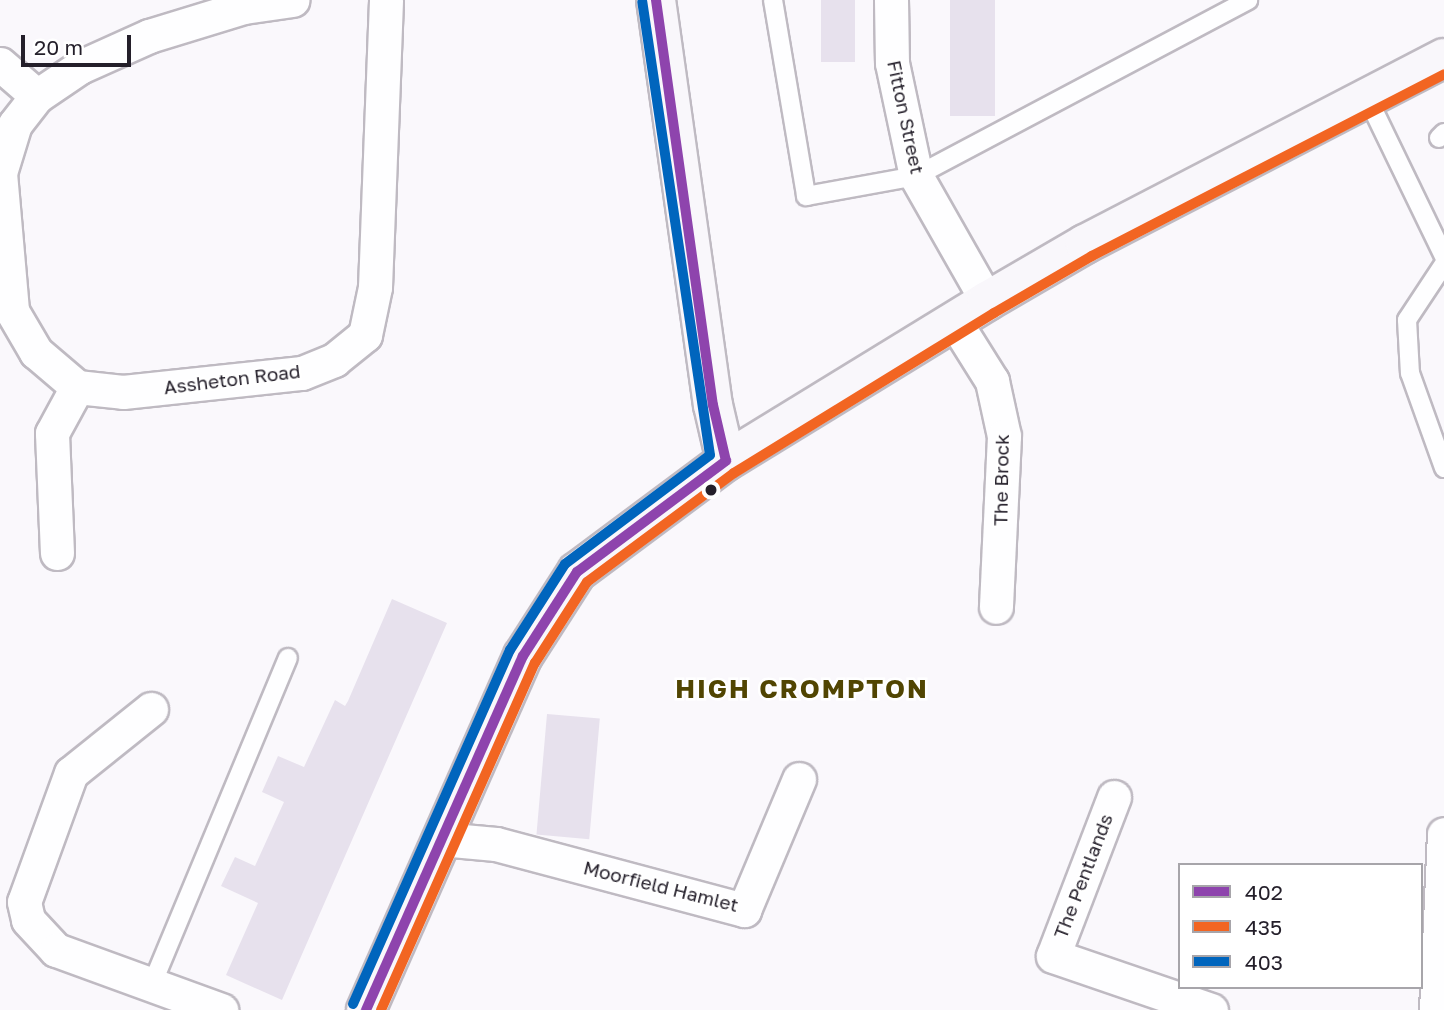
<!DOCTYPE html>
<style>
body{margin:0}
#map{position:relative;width:1444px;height:1010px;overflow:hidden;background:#faf8fc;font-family:"Golos Text",sans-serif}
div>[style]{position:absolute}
.building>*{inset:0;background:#e7e1ed;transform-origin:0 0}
.roads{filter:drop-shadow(2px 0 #bfbac2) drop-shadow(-2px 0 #bfbac2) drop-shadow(0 2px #bfbac2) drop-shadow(0 -2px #bfbac2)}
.lane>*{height:18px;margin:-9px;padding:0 9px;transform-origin:9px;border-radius:9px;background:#fefeff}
.street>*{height:33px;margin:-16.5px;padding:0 16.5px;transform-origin:16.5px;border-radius:16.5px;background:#fefeff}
.secondary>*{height:38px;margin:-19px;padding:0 19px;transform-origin:19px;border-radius:19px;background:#f9f7fb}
.bus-1>*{height:10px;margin:-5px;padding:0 5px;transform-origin:5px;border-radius:5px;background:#8e44ad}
.bus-2>*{height:10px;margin:-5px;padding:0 5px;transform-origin:5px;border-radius:5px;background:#f26522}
.bus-3>*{height:10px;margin:-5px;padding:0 5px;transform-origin:5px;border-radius:5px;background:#0065bd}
.dots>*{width:19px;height:19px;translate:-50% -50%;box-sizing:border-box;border:4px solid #fff;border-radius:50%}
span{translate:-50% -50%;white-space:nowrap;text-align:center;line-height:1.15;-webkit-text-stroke:5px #fff;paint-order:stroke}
.street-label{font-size:19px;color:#241f2a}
.district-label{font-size:26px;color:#514502;font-weight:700;letter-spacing:2px}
.legend{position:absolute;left:1178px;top:863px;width:245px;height:126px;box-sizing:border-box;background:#fff;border:2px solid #a7a5aa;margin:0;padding:9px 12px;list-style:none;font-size:21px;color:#241f2a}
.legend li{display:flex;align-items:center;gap:14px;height:35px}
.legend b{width:35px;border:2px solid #a7a5aa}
.scale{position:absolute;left:21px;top:35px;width:110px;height:32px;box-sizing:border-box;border:4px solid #241f2a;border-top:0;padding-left:9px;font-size:21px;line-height:24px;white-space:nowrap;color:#241f2a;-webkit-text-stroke:5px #fff;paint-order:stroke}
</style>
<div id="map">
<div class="building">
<i style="left:821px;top:0;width:34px;height:62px"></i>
<i style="left:950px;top:0;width:45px;height:116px"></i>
<i style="clip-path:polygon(392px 599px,447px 623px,282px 1000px,226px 975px,258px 903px,221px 886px,235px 857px,255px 866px,284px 802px,262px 792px,278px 756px,304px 767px,335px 700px,345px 706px,348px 701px)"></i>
<i style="left:547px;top:714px;width:53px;height:121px;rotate:5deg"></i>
</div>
<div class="roads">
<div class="lane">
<i style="left:773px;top:0;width:199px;rotate:80.4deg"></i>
<i style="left:806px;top:196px;width:112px;rotate:-10.3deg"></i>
<i style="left:916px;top:176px;width:376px;rotate:-27.9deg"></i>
<i style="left:1367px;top:97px;width:177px;rotate:64.2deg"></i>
<i style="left:1439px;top:138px;width:7px;rotate:-45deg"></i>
<i style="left:1444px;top:264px;width:67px;rotate:123.5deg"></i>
<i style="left:1407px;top:320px;width:53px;rotate:86.8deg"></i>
<i style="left:1410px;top:373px;width:101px;rotate:70.3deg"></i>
<i style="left:153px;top:982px;width:351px;rotate:-67.4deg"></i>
</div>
<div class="street">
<i style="left:891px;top:0;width:63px;rotate:89.1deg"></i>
<i style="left:892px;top:63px;width:116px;rotate:78deg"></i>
<i style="left:916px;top:176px;width:144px;rotate:60.4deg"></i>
<i style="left:0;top:64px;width:49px;rotate:40.9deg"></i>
<i style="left:0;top:173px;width:139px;rotate:85deg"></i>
<i style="left:12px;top:311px;width:48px;rotate:59.7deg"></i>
<i style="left:36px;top:352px;width:54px;rotate:40.5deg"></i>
<i style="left:77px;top:387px;width:46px;rotate:6.2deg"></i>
<i style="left:123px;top:392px;width:180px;rotate:-6.1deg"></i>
<i style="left:302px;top:373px;width:35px;rotate:-22deg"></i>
<i style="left:334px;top:360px;width:40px;rotate:-39deg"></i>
<i style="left:365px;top:335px;width:49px;rotate:-78.2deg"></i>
<i style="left:375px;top:287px;width:287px;rotate:-87.8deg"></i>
<i style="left:0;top:173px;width:51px;rotate:-73deg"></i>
<i style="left:15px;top:124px;width:36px;rotate:-52deg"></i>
<i style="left:37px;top:96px;width:52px;rotate:-34deg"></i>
<i style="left:80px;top:67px;width:76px;rotate:-24.2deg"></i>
<i style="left:149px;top:36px;width:99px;rotate:-17deg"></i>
<i style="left:244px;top:7px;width:49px;rotate:-8.3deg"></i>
<i style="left:955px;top:322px;width:70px;rotate:57.9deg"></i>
<i style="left:992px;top:381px;width:56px;rotate:77.7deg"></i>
<i style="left:1004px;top:436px;width:171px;rotate:92.7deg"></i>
<i style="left:57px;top:553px;width:120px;rotate:-92.4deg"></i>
<i style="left:52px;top:433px;width:52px;rotate:-61.5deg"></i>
<i style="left:151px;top:709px;width:102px;rotate:141.3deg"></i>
<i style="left:71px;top:773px;width:137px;rotate:110deg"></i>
<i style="left:24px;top:902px;width:18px;rotate:77deg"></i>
<i style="left:28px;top:920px;width:41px;rotate:47deg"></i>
<i style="left:56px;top:950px;width:176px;rotate:20deg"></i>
<i style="left:1114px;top:797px;width:170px;rotate:111deg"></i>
<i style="left:1053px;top:956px;width:167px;rotate:18.9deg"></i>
<i style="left:441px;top:839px;width:55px;rotate:5.2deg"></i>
<i style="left:496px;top:844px;width:257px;rotate:14.9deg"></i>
<i style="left:744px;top:910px;width:142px;rotate:-67.2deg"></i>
<i style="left:1436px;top:1010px;width:176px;rotate:-87.4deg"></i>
</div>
<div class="secondary">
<i style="left:656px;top:0;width:409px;rotate:82deg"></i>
<i style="left:713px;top:405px;width:57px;rotate:76.9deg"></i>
<i style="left:366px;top:1010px;width:387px;rotate:-66.1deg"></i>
<i style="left:523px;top:656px;width:100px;rotate:-57.3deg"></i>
<i style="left:577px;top:572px;width:186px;rotate:-36.7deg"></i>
<i style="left:726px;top:461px;width:306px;rotate:-31.5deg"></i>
<i style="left:987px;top:301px;width:113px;rotate:-30.2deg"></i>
<i style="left:1085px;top:244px;width:404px;rotate:-27.4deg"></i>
</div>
</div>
<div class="bus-1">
<i style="left:656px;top:0;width:409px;rotate:82deg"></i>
<i style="left:713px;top:405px;width:57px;rotate:76.9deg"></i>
<i style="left:366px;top:1010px;width:387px;rotate:-66.1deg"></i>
<i style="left:523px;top:656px;width:100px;rotate:-57.3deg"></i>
<i style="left:577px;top:572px;width:186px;rotate:-36.7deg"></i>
</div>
<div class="bus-2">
<i style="left:381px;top:1010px;width:380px;rotate:-66.1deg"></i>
<i style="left:535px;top:663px;width:96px;rotate:-57.3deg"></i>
<i style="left:587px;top:582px;width:183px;rotate:-36.6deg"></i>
<i style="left:734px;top:473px;width:305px;rotate:-31.6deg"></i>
<i style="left:994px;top:313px;width:113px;rotate:-30.2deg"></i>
<i style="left:1092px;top:256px;width:396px;rotate:-27.3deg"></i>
</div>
<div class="bus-3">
<i style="left:353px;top:1004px;width:387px;rotate:-66.1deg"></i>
<i style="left:510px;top:650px;width:102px;rotate:-57.4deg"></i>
<i style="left:565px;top:564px;width:181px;rotate:-36.9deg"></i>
<i style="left:710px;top:455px;width:458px;rotate:-98.5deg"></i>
</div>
<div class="dots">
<i style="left:711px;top:490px;background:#241f2a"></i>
</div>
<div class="street-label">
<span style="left:906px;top:117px;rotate:78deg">Fitton Street</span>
<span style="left:232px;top:379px;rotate:-7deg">Assheton Road</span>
<span style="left:1001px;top:480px;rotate:-89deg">The Brock</span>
<span style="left:1083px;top:876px;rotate:-69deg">The Pentlands</span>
<span style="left:661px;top:886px;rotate:14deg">Moorfield Hamlet</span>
</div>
<div class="district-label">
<span style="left:802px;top:689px">HIGH CROMPTON</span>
</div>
<ul class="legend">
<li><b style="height:9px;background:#8e44ad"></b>402</li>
<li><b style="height:9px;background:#f26522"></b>435</li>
<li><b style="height:9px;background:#0065bd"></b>403</li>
</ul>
<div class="scale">20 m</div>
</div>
